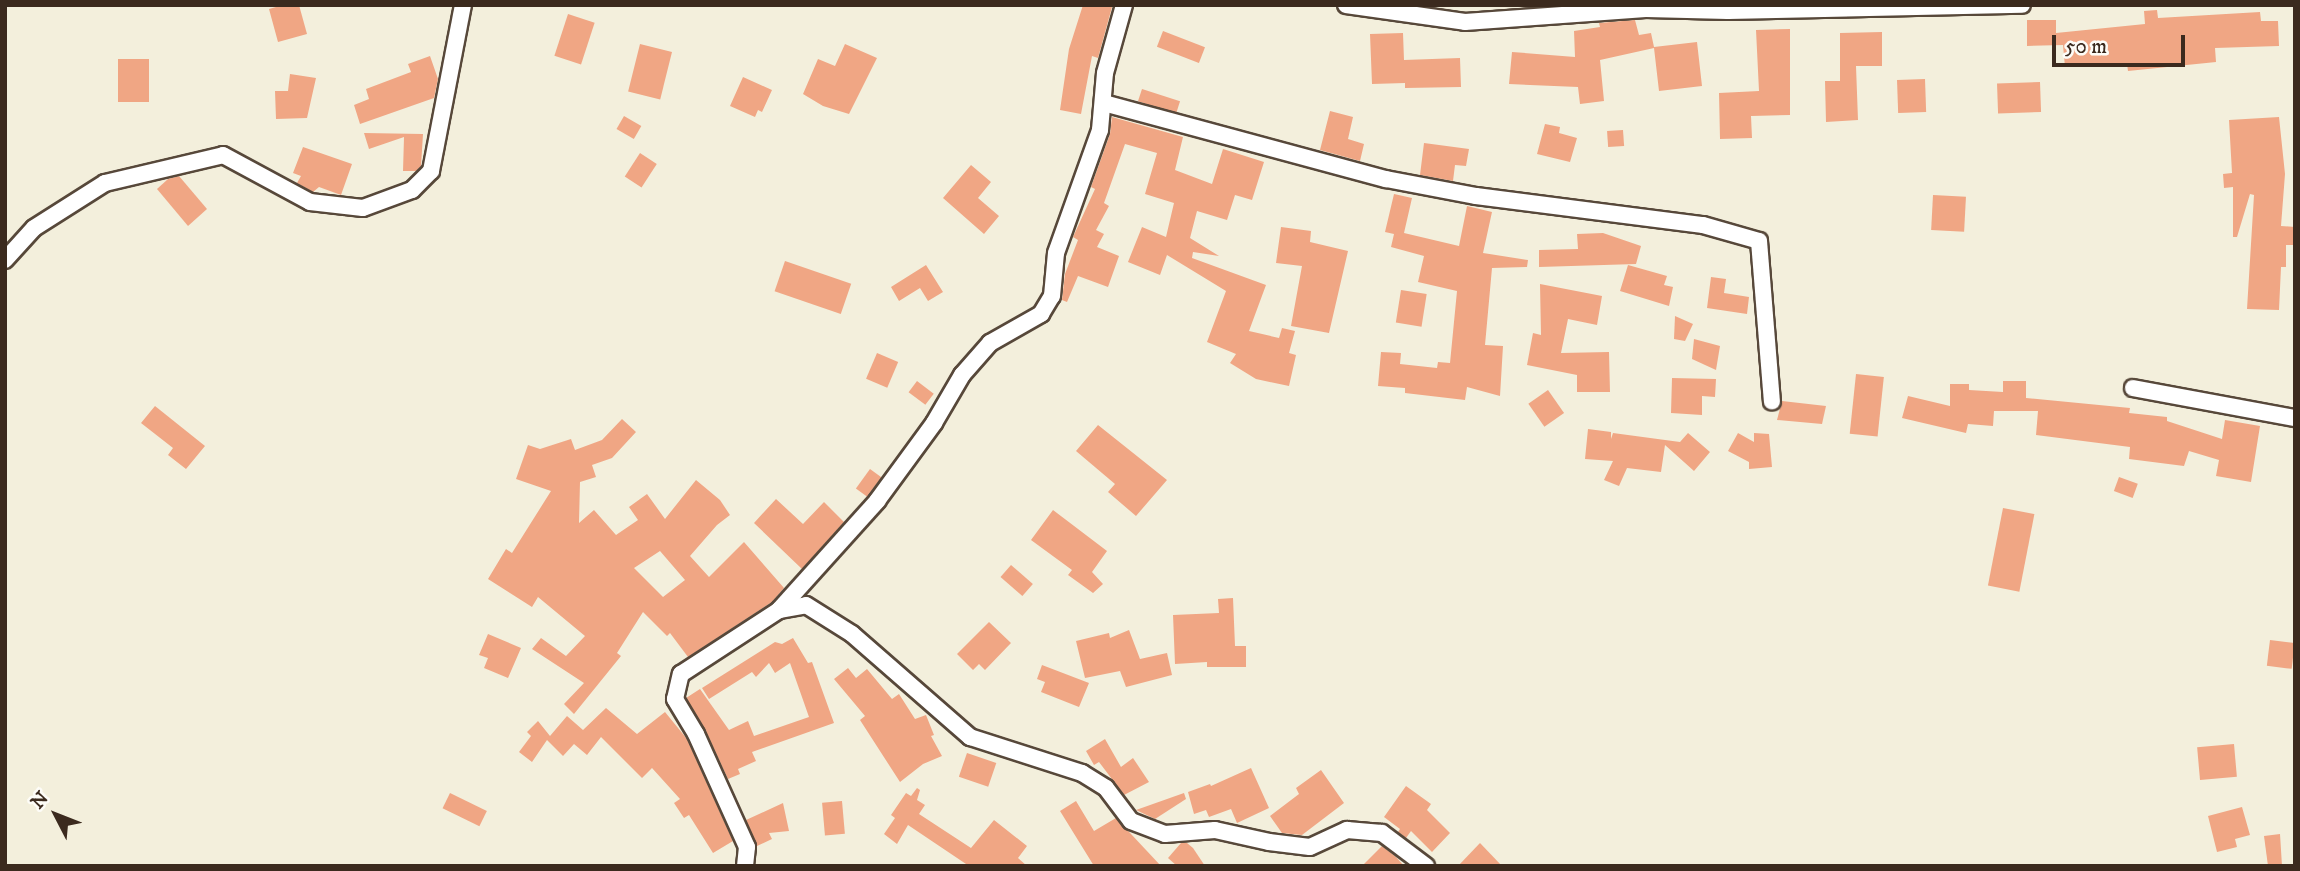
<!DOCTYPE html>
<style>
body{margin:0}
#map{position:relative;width:2300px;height:871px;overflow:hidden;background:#f3efdc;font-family:"IM FELL DW Pica",serif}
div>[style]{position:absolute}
.building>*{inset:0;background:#f0a684;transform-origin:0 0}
.roads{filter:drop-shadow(2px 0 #57483a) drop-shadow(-2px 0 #57483a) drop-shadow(0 2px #57483a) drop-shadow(0 -2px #57483a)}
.minor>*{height:16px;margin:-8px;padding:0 8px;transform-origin:8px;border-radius:8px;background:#fff}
span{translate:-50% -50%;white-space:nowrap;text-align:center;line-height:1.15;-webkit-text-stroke:5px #fdfcf7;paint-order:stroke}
.frame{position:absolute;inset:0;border:7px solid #3b2a1e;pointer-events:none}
.north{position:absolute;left:21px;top:780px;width:70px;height:70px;-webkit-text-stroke:5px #fdfcf7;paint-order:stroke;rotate:312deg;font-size:19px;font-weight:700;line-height:28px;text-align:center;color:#3b2a1e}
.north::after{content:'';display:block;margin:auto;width:24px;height:32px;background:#3b2a1e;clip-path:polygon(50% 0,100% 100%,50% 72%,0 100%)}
.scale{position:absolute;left:2052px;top:35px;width:133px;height:32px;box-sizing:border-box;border:4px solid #3b2a1e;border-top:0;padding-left:9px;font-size:21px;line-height:24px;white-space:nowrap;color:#3b2a1e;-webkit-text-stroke:5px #fdfcf7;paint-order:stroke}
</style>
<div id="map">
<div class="building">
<i style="clip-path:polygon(283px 5px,299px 5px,307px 34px,278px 42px,269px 9px)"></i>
<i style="clip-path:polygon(1083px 5px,1112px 7px,1098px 58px,1092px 56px,1081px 114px,1060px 110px,1069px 49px)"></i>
<i style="clip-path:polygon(2157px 10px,2158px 18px,2260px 12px,2261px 21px,2278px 21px,2279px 46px,2215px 48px,2216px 62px,2128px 71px,2127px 64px,2065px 67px,2063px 45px,2027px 46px,2027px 20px,2056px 20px,2056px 33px,2145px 24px,2144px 11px)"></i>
<i style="left:568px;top:14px;width:28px;height:44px;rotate:18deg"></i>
<i style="clip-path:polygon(1635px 20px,1639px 35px,1651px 33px,1654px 47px,1697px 42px,1702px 86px,1659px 91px,1654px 48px,1600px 60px,1604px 101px,1580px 104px,1578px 87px,1509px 84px,1512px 52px,1575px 57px,1574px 31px,1600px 27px,1599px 23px)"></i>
<i style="clip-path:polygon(1790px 29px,1790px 115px,1751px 116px,1752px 138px,1720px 139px,1719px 93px,1759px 91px,1756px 30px)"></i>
<i style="left:1163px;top:31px;width:45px;height:17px;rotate:21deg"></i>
<i style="clip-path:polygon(1882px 32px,1882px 66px,1856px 66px,1858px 120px,1826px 122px,1825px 81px,1840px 81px,1840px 33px)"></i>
<i style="clip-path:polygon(1403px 33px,1404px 60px,1460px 58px,1461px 87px,1405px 88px,1405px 83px,1372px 84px,1370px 34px)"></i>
<i style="left:640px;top:44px;width:33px;height:49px;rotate:14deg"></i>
<i style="clip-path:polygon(845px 44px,877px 58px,849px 114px,823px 106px,803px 94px,818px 59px,835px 66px)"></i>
<i style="clip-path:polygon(430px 56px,438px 79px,434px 98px,360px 124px,354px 105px,369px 99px,366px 89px,411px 72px,408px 64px)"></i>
<i style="left:118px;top:59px;width:31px;height:43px"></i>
<i style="clip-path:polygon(290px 74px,316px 78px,307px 118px,276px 119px,275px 91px,288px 91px)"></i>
<i style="clip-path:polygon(743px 77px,772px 90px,762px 112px,758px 110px,755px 117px,730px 106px)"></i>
<i style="left:1925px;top:79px;width:33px;height:28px;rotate:88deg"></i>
<i style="left:2040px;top:82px;width:30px;height:43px;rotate:88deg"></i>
<i style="left:1142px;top:89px;width:40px;height:13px;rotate:18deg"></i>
<i style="clip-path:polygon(1330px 111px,1353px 117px,1348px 139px,1364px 144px,1360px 161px,1320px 150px)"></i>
<i style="left:624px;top:116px;width:20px;height:15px;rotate:30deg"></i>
<i style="clip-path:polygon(1112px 117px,1183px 137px,1175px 170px,1212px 184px,1223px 149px,1264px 162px,1252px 200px,1235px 195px,1227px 220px,1197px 211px,1190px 238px,1219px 256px,1193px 252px,1192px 258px,1266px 285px,1249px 331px,1279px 338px,1282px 328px,1295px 331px,1289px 353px,1296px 355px,1289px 386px,1256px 379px,1230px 363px,1236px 354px,1207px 342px,1226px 291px,1167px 255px,1160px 275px,1128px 262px,1142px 227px,1166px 237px,1174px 203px,1145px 194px,1157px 153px,1125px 144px,1104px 203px,1109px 206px,1096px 230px,1104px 234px,1097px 247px,1119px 256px,1108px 287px,1078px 276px,1067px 302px,1062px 300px,1065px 274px,1078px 240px,1073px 237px,1095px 189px,1091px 187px,1110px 134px)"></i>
<i style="clip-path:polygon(2279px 117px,2285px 174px,2281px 226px,2295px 227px,2295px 245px,2286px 245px,2286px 267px,2281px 267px,2279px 310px,2247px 309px,2254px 195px,2250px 194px,2237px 237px,2233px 237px,2233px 187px,2224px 188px,2223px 174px,2232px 173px,2229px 120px)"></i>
<i style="clip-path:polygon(1545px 124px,1560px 127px,1559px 133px,1577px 138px,1570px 162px,1537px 154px)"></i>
<i style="left:1623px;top:130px;width:16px;height:16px;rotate:86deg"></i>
<i style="clip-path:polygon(364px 133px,423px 134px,421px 166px,416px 171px,403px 171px,404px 137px,369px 149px)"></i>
<i style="clip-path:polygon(1424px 143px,1469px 149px,1466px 166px,1455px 165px,1453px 181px,1420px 175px)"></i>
<i style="clip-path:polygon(303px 147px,352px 164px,341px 195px,319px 187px,313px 192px,297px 183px,301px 176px,293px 173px)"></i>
<i style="left:640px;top:153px;width:20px;height:28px;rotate:33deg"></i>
<i style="clip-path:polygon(971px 165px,991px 182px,978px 198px,999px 216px,984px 234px,943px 198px)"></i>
<i style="clip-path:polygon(179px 176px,207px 209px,188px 226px,157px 189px,168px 179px)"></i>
<i style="clip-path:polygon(1394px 194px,1412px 198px,1404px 233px,1459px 246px,1467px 206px,1492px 212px,1483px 253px,1528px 260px,1527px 267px,1492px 268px,1485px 345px,1503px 346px,1500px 396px,1467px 387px,1465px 400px,1405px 393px,1405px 388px,1378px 386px,1381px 352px,1401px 353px,1400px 364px,1437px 368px,1438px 362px,1450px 363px,1457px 291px,1418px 282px,1424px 256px,1391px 247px,1394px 234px,1385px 232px)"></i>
<i style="left:1933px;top:195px;width:33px;height:35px;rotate:3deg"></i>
<i style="clip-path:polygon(1281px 227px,1311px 231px,1310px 242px,1348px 251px,1329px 333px,1291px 326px,1302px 266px,1276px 263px)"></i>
<i style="clip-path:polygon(1603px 233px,1641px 246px,1636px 264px,1539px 267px,1539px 250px,1578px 249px,1577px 234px)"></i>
<i style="left:785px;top:261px;width:70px;height:32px;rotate:19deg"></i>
<i style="clip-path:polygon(926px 265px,943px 292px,928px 301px,920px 288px,899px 301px,891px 287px)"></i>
<i style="clip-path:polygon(1628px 265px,1667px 276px,1664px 285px,1673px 287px,1669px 306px,1620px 291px)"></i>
<i style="clip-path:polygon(1711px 277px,1726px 279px,1724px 293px,1749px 297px,1747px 314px,1707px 308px)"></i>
<i style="clip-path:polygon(1540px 284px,1602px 296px,1597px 325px,1568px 319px,1561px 353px,1609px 352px,1610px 392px,1577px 392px,1577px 375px,1527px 365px,1533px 333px,1541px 335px)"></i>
<i style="left:1401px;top:290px;width:26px;height:33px;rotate:9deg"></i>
<i style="clip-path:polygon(1675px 316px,1693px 324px,1685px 341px,1674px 339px)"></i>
<i style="clip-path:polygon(1694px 339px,1720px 346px,1716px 370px,1692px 359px)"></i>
<i style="left:877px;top:353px;width:23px;height:28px;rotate:23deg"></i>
<i style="left:1856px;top:374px;width:28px;height:60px;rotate:6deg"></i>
<i style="clip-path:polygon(1672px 378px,1716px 379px,1715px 397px,1702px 396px,1702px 415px,1671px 413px)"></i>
<i style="left:917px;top:381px;width:21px;height:14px;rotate:37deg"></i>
<i style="clip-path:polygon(2003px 381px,2026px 381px,2026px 398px,2130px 408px,2129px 413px,2167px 417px,2167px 421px,2222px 439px,2225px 420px,2260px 426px,2251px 482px,2216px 476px,2219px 460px,2189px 451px,2184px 466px,2129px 459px,2130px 447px,2036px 435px,2038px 411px,1994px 411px,1993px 426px,1968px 424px,1966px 433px,1902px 418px,1908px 396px,1950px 406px,1950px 384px,1969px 384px,1969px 390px,2003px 392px)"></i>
<i style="left:1548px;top:390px;width:28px;height:24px;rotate:55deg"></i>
<i style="clip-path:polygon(1782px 401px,1826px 406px,1822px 424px,1777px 420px)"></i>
<i style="clip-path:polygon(155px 406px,205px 446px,186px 469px,168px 455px,173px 448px,141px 423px)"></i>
<i style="clip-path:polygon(evenodd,622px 419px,636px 432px,612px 458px,592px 465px,596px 477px,580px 482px,579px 523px,594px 510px,616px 535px,638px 520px,629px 507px,647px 494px,665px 519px,696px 480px,720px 500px,730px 515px,717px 525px,690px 556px,709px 577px,744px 542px,784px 588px,772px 602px,688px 657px,670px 633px,667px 636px,643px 612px,617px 653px,621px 656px,574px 714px,564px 704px,584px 683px,532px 649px,541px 638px,566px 656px,585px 636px,538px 597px,532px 607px,488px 579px,506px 549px,512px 553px,551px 491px,516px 479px,528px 445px,540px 449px,571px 439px,575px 450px,602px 440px,622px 419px,660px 551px,685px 580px,663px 597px,634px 568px,660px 551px)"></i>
<i style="clip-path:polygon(1098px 425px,1167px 480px,1136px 516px,1108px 492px,1115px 484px,1076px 451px)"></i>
<i style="clip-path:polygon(1588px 429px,1611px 432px,1611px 439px,1613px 433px,1680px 442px,1688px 433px,1710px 452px,1694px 471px,1665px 445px,1661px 472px,1627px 468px,1619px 486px,1604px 480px,1613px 461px,1585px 459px)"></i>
<i style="clip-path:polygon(1738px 433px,1754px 442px,1754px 433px,1769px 434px,1772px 467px,1749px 469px,1749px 462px,1728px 451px)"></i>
<i style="left:870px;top:469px;width:14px;height:24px;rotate:36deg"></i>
<i style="left:2119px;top:477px;width:20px;height:15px;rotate:20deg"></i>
<i style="clip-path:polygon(776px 499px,803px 524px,824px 502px,844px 522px,802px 569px,754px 523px)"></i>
<i style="left:2003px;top:508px;width:32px;height:79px;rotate:11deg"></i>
<i style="clip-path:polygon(1053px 510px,1107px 551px,1092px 572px,1103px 584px,1093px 593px,1068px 575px,1072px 570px,1031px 540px)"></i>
<i style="left:1011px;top:565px;width:29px;height:16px;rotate:41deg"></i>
<i style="clip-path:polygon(1233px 598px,1235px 646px,1246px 646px,1246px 667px,1207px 667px,1207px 662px,1175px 664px,1173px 615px,1219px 613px,1218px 599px)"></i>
<i style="clip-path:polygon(989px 622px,1011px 643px,985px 670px,979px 664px,973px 670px,957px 654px)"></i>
<i style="clip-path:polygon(1129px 630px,1140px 659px,1167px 653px,1172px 675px,1126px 687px,1120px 671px,1085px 678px,1076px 641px,1109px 633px,1110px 638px)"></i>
<i style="clip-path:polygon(488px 634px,521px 648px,508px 678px,484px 668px,488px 658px,479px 655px)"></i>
<i style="clip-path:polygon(793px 638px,808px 663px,812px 662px,834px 723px,752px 752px,756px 761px,738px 769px,740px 774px,728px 779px,705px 730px,686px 698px,700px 689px,729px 730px,748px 721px,754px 736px,809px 717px,790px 663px,775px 673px,769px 663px,756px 677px,752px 672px,709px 699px,702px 688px,775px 642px,782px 644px)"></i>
<i style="left:2270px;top:640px;width:25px;height:26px;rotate:7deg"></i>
<i style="clip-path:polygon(1042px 665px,1089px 683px,1079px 707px,1041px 692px,1045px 682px,1037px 679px)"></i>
<i style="clip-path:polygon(848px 668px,856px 678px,867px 669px,892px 699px,899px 694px,915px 719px,926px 715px,934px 735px,931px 736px,942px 756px,923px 764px,900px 782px,860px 720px,865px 716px,834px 679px)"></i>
<i style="clip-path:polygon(606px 708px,637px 734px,665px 712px,687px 739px,733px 841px,713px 853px,689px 815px,684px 818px,674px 803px,680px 799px,652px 768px,642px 778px,601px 737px,587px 755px,574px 744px,563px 756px,547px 740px,532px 762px,519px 752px,531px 736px,527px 732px,538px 721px,550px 736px,567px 716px,583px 730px)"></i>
<i style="clip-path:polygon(1105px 739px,1121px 767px,1133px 758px,1149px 782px,1124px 795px,1099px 762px,1094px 765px,1086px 751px)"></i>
<i style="left:2234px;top:744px;width:33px;height:37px;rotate:85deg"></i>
<i style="left:967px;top:753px;width:31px;height:25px;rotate:19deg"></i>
<i style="clip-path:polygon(1251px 768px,1269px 808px,1237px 823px,1231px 809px,1209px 817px,1206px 810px,1194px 814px,1188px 792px,1210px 784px,1211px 786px)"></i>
<i style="clip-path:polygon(1321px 770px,1344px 803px,1302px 835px,1282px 833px,1270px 816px,1299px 794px,1296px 788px)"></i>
<i style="clip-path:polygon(1406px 786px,1431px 804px,1427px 810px,1450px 833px,1432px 852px,1411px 831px,1406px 838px,1398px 832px,1400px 829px,1384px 817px)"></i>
<i style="clip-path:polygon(917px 788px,920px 790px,917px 800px,925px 805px,919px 814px,971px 848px,994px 820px,1027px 846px,1018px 858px,1027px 866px,969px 866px,908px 825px,897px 844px,884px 834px,895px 818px,891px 815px,906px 793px,911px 796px)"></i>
<i style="left:450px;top:793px;width:41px;height:17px;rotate:26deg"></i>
<i style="clip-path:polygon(1184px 793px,1186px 799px,1155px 819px,1136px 810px)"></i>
<i style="left:842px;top:801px;width:33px;height:20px;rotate:85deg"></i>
<i style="clip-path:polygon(1076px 801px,1094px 831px,1116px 818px,1161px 866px,1094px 866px,1060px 811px)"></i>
<i style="clip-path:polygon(783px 803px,789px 831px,769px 833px,772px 839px,757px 846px,746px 820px)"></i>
<i style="clip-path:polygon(2242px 807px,2250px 835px,2235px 839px,2237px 847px,2217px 852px,2208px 816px)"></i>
<i style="clip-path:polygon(2280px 834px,2282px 866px,2268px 866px,2264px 836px)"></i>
<i style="clip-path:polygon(1181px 843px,1187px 843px,1193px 848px,1205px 866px,1177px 866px,1168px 858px)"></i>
<i style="clip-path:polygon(1480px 843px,1502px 866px,1458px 866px)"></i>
<i style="clip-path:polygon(1382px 846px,1396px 857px,1404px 866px,1362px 866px)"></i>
</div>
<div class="roads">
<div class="minor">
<i style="left:1346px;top:5px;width:120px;rotate:8.1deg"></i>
<i style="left:1465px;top:22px;width:181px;rotate:-4.1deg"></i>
<i style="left:1646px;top:9px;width:82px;rotate:1.4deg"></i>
<i style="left:1728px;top:11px;width:294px;rotate:-1.2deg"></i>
<i style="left:1104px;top:103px;width:292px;rotate:15.1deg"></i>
<i style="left:1386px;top:179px;width:92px;rotate:10.7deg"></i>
<i style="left:1476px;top:196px;width:229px;rotate:7.3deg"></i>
<i style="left:1703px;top:225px;width:58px;rotate:15.9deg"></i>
<i style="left:1759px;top:241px;width:161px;rotate:85.4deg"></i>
<i style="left:5px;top:260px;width:43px;rotate:-47.8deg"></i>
<i style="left:34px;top:228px;width:84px;rotate:-32.4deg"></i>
<i style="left:105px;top:183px;width:121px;rotate:-13.3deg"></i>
<i style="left:223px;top:155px;width:99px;rotate:28.4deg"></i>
<i style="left:310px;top:202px;width:53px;rotate:6.5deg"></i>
<i style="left:363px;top:208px;width:52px;rotate:-20.2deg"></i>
<i style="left:412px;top:190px;width:27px;rotate:-45deg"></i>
<i style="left:431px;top:171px;width:169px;rotate:-79.1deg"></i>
<i style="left:2133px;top:388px;width:165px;rotate:10.5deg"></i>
<i style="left:779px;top:610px;width:147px;rotate:-48deg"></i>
<i style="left:877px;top:501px;width:97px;rotate:-53.8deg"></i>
<i style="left:934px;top:423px;width:56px;rotate:-59.7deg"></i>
<i style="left:962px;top:375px;width:43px;rotate:-48.8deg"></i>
<i style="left:990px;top:343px;width:59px;rotate:-29.6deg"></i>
<i style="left:1041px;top:314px;width:21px;rotate:-59deg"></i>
<i style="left:1052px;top:296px;width:43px;rotate:-84.7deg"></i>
<i style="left:1056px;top:253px;width:131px;rotate:-70.3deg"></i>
<i style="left:1100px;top:130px;width:57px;rotate:-85deg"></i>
<i style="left:1105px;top:73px;width:71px;rotate:-74.4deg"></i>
<i style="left:745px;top:866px;width:19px;rotate:-84deg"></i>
<i style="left:747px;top:847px;width:124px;rotate:-114.3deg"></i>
<i style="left:696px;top:734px;width:41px;rotate:-121deg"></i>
<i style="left:675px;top:699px;width:26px;rotate:-77deg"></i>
<i style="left:681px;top:674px;width:117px;rotate:-33.1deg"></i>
<i style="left:779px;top:610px;width:27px;rotate:-10deg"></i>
<i style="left:806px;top:605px;width:54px;rotate:32.2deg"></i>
<i style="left:852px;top:634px;width:157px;rotate:41.1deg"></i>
<i style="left:970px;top:737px;width:118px;rotate:17.8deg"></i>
<i style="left:1082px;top:773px;width:28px;rotate:32deg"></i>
<i style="left:1106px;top:788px;width:41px;rotate:52.9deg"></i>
<i style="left:1131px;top:821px;width:36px;rotate:21deg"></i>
<i style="left:1165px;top:834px;width:50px;rotate:-4.6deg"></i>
<i style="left:1215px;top:830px;width:55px;rotate:12.5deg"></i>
<i style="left:1269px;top:842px;width:41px;rotate:7deg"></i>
<i style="left:1310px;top:847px;width:41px;rotate:-24.7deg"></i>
<i style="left:1347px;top:830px;width:35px;rotate:5deg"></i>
<i style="left:1382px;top:833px;width:55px;rotate:36.9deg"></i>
</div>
</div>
<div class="frame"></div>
<div class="north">N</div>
<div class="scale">50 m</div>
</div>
